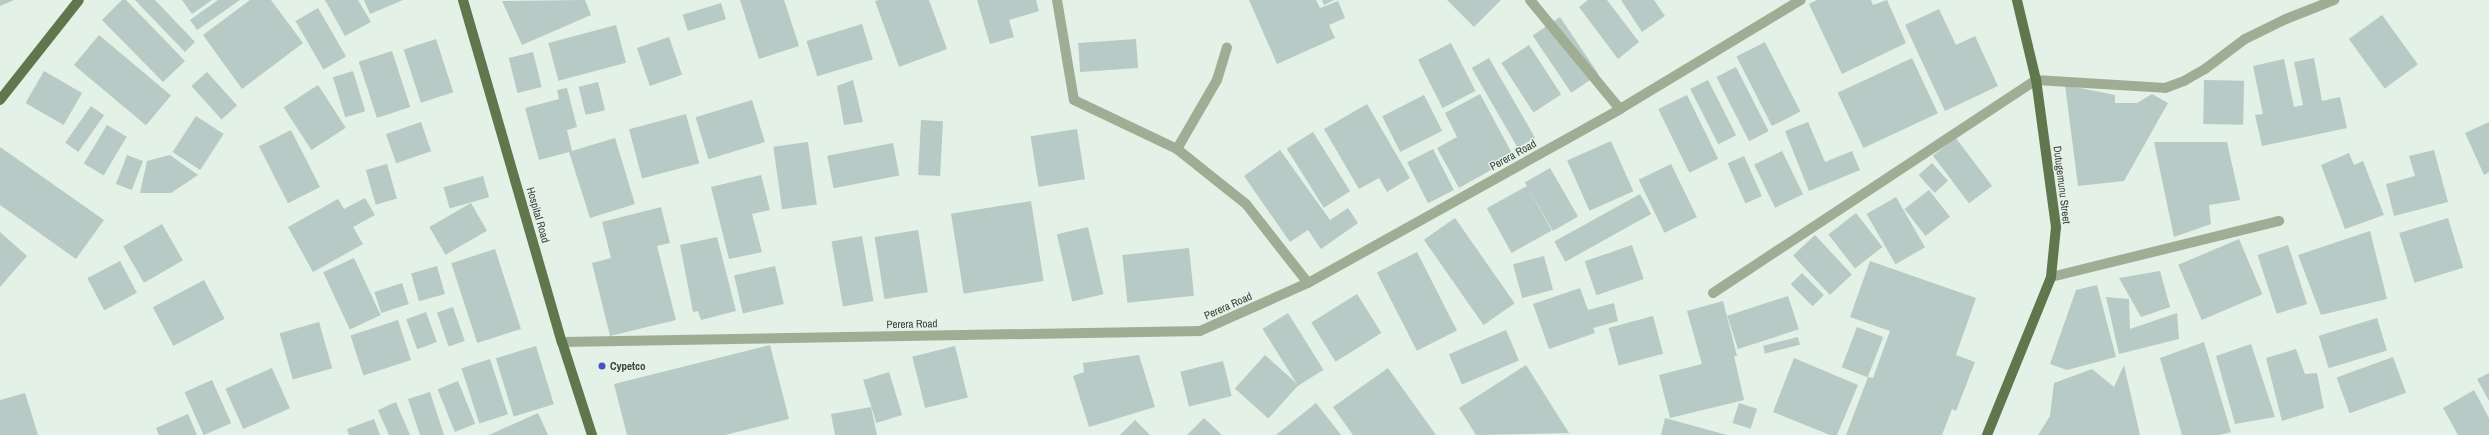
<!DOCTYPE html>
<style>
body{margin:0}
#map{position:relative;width:2489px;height:435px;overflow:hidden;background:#e3f1e7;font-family:"Archivo Narrow",sans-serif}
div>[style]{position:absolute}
.building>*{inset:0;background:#b8cac5;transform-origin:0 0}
.minor>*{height:10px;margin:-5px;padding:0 5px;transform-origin:5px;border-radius:5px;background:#a0ad95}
.major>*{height:10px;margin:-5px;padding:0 5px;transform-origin:5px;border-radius:5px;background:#60764c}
.dots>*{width:11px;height:11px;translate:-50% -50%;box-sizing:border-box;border:2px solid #e3f1e7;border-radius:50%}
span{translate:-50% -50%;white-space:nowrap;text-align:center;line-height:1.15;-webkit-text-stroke:3px #e3f1e7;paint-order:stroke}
.street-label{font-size:11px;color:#393f3a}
.poi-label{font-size:11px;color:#393f3a;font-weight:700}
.left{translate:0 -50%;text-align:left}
</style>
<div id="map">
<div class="building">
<i style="clip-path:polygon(0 0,14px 0,0 6px)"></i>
<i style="clip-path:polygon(122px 0,126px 0,185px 61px,163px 82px,102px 20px)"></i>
<i style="clip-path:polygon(135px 0,155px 0,195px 42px,185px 52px)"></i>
<i style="clip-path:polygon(182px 0,212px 0,192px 14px)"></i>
<i style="clip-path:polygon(218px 0,240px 0,197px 30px,190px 20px)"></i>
<i style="clip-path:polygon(250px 0,271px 0,303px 43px,242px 89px,203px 35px)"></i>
<i style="clip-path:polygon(325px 0,358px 0,371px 22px,345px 36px)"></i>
<i style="clip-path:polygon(364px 0,403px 0,370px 14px)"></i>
<i style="clip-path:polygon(585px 0,591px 15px,522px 45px,502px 1px)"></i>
<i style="clip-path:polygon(740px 0,784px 0,799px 46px,759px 59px)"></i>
<i style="clip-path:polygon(879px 0,929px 0,947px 49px,899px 67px,875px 1px)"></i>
<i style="clip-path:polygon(977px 0,1036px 0,1039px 11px,1009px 20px,1014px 37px,990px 44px)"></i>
<i style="clip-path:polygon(1249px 0,1316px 0,1320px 8px,1338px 1px,1345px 18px,1329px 25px,1335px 38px,1277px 64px)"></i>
<i style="clip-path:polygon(1322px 0,1334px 0,1324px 5px)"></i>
<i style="clip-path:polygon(1447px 0,1501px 0,1474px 27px)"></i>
<i style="clip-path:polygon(1588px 0,1607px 0,1639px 42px,1618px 59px,1579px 7px)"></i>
<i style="clip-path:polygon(1621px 0,1654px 0,1665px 16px,1642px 32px)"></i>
<i style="clip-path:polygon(1817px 0,1871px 0,1873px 5px,1887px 0,1906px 43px,1842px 74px,1809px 4px)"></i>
<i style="left:721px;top:3px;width:17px;height:40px;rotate:73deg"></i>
<i style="left:318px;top:8px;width:56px;height:26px;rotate:60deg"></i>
<i style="clip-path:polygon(1939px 9px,1956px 45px,1975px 36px,1998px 86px,1945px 111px,1905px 25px)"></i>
<i style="left:2382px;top:15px;width:61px;height:41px;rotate:54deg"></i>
<i style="left:1560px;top:17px;width:69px;height:33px;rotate:56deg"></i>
<i style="left:862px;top:24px;width:37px;height:58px;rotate:73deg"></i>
<i style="left:616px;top:25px;width:39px;height:70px;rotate:75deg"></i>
<i style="left:99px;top:35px;width:94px;height:39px;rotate:40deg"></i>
<i style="left:669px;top:37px;width:40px;height:34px;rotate:71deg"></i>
<i style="left:436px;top:39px;width:56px;height:34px;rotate:72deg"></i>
<i style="left:1136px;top:39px;width:29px;height:58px;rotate:86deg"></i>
<i style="left:1765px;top:42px;width:78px;height:32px;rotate:63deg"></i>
<i style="left:1451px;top:43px;width:54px;height:37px;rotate:63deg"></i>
<i style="left:1529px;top:45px;width:59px;height:33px;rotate:57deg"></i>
<i style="left:392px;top:51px;width:59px;height:35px;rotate:72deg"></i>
<i style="left:533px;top:52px;width:36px;height:25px;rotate:76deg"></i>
<i style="left:1489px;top:58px;width:92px;height:20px;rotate:60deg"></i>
<i style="left:1912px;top:58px;width:61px;height:82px;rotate:65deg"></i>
<i style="clip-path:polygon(2314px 58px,2322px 101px,2340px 97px,2347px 128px,2262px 146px,2255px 115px,2263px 114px,2253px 66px,2284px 59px,2294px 107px,2303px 105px,2294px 62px)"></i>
<i style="left:1736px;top:67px;width:72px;height:22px;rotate:63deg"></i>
<i style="left:44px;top:71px;width:44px;height:37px;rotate:30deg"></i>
<i style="left:353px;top:71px;width:42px;height:21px;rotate:73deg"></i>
<i style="left:207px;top:72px;width:45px;height:21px;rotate:48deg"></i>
<i style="clip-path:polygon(853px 80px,863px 122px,844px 125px,837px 86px)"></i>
<i style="left:1708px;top:80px;width:62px;height:20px;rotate:63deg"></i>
<i style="left:2204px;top:80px;width:40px;height:44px;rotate:1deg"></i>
<i style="left:598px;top:82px;width:29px;height:20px;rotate:76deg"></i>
<i style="left:318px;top:85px;width:51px;height:41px;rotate:57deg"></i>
<i style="clip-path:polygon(2065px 85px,2115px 95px,2115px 103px,2137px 103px,2152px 94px,2168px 103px,2124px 181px,2078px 186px)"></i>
<i style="clip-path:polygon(567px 88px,577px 127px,567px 130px,572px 151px,615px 138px,635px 204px,590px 218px,569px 152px,539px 160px,525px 108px,559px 99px,557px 90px)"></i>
<i style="clip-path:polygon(1480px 94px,1514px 157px,1459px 188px,1437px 148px,1457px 137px,1445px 113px)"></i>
<i style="left:1424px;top:95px;width:40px;height:47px;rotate:63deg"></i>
<i style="left:1687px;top:95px;width:71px;height:32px;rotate:64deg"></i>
<i style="left:752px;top:100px;width:44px;height:59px;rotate:73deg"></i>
<i style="clip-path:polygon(1367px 104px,1410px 178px,1387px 192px,1379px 178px,1359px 189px,1324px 129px)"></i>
<i style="left:91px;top:106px;width:16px;height:45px;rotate:35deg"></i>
<i style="left:686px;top:114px;width:51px;height:59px;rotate:75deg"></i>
<i style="left:196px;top:116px;width:33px;height:43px;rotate:33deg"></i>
<i style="left:921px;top:120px;width:22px;height:55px;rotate:3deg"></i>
<i style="left:421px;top:122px;width:31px;height:37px;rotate:71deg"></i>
<i style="clip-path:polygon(1808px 122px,1825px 162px,1852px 151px,1860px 170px,1809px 191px,1785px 131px)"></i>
<i style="clip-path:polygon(2489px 122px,2489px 172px,2484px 175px,2465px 133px)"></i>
<i style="left:107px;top:125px;width:23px;height:45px;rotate:31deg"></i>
<i style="left:1077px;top:129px;width:51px;height:47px;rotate:81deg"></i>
<i style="left:291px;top:130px;width:64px;height:36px;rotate:63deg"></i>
<i style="left:1313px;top:132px;width:70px;height:31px;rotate:58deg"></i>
<i style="left:1956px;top:138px;width:60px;height:29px;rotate:53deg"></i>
<i style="left:1611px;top:141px;width:55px;height:48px;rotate:66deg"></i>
<i style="left:808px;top:142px;width:63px;height:35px;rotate:82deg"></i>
<i style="clip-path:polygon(2154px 142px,2227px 142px,2240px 200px,2209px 205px,2211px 224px,2174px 237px)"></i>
<i style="left:893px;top:143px;width:33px;height:67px;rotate:79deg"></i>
<i style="clip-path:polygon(0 147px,104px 220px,76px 259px,0 205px)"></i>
<i style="left:1433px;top:149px;width:46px;height:29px;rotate:63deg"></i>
<i style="clip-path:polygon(1280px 150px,1330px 220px,1348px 208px,1358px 223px,1321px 249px,1308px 230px,1290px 242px,1244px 176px)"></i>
<i style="clip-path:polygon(2434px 150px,2448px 202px,2394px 216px,2386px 184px,2415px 176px,2409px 156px)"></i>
<i style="left:1782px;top:151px;width:48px;height:31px;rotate:64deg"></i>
<i style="clip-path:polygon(2349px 153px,2354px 165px,2363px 161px,2384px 215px,2345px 229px,2321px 165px)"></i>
<i style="left:127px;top:155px;width:17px;height:31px;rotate:21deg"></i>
<i style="clip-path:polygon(170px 155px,198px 175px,171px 193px,140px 193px,147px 161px)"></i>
<i style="left:1744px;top:156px;width:44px;height:18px;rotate:66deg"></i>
<i style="left:1932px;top:163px;width:24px;height:18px;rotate:48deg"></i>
<i style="left:387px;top:164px;width:36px;height:22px;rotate:74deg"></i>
<i style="left:1671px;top:164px;width:59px;height:36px;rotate:64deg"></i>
<i style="left:1550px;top:168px;width:56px;height:29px;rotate:60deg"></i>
<i style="clip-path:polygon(761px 175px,770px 210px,752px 214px,762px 252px,729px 259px,711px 187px)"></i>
<i style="left:483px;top:176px;width:22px;height:41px;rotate:74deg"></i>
<i style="left:1527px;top:186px;width:51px;height:46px;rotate:61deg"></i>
<i style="left:1929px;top:190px;width:34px;height:31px;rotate:52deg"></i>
<i style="left:1640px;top:194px;width:23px;height:98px;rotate:61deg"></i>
<i style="left:1896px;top:197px;width:58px;height:34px;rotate:60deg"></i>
<i style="clip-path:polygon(365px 198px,375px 215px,353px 227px,363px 244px,313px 272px,288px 227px,338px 199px,344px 209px)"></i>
<i style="left:1031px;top:201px;width:81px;height:81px;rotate:81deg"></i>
<i style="left:471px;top:203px;width:32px;height:48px;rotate:60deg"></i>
<i style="clip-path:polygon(661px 207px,670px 243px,657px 246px,676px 320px,610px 336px,592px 263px,611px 258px,602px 222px)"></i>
<i style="left:1856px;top:213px;width:43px;height:35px;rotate:52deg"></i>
<i style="left:1455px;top:218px;width:104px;height:38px;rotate:55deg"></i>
<i style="left:2448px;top:218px;width:52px;height:51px;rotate:73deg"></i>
<i style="left:162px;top:224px;width:42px;height:45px;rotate:60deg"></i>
<i style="left:1088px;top:227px;width:69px;height:32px;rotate:77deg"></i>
<i style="left:918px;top:230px;width:63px;height:44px;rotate:81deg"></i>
<i style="clip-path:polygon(2370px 231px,2387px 299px,2321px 315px,2298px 255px)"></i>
<i style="clip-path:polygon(0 232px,27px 256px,0 287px)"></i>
<i style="left:1815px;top:235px;width:54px;height:30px;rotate:47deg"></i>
<i style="left:862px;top:236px;width:66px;height:31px;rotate:80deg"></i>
<i style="clip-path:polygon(717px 237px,736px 311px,701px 320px,698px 311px,693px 312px,680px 245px)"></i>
<i style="left:2239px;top:239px;width:60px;height:66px;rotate:67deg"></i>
<i style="left:1632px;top:245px;width:36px;height:50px;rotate:71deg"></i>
<i style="left:2288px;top:245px;width:62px;height:32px;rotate:72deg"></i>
<i style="left:1189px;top:248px;width:48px;height:67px;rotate:84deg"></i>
<i style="left:495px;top:249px;width:84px;height:46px;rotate:72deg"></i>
<i style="left:1417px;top:252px;width:88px;height:45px;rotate:63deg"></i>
<i style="left:1544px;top:256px;width:35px;height:32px;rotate:75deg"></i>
<i style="left:354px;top:258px;width:63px;height:34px;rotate:65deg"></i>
<i style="left:120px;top:261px;width:36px;height:37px;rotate:62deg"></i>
<i style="clip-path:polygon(1870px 261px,1976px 298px,1956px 355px,1975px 362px,1956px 411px,1952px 409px,1942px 435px,1846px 435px,1868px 377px,1873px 378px,1890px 331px,1850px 317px)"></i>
<i style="left:437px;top:266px;width:29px;height:27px;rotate:74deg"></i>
<i style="left:775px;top:266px;width:39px;height:42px;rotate:77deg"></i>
<i style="clip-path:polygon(2160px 271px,2170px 307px,2141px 317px,2119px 278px)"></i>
<i style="left:1802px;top:273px;width:31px;height:16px;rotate:45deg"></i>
<i style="left:204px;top:280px;width:44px;height:58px;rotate:62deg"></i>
<i style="left:402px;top:283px;width:22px;height:29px;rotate:72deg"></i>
<i style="clip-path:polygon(2097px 285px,2116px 357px,2067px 370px,2050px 364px,2076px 290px)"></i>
<i style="clip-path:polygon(1580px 288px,1588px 310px,1614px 303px,1618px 321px,1593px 328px,1595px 333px,1549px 349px,1533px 304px)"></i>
<i style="left:1357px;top:294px;width:46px;height:54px;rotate:58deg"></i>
<i style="left:1788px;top:296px;width:35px;height:64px;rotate:72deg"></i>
<i style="clip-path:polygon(2106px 297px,2129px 299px,2130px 329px,2177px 313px,2179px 339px,2119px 354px)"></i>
<i style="clip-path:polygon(1723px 301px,1737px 356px,1734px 356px,1744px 400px,1670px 418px,1659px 375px,1702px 364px,1687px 311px)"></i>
<i style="left:453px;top:307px;width:36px;height:17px;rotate:71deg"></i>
<i style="left:426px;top:312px;width:32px;height:21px;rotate:70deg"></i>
<i style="left:1288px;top:313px;width:67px;height:30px;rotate:58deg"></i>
<i style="left:1653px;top:316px;width:39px;height:46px;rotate:75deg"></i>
<i style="left:2377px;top:318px;width:34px;height:61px;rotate:73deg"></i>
<i style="left:398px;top:320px;width:42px;height:50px;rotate:72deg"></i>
<i style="left:319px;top:322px;width:48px;height:41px;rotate:74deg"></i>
<i style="left:1857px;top:327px;width:28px;height:43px;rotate:21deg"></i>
<i style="left:1506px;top:330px;width:33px;height:62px;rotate:67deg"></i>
<i style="left:1798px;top:337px;width:8px;height:36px;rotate:76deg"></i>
<i style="clip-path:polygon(2204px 342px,2231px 432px,2219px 435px,2182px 435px,2160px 358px)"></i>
<i style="clip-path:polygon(2251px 344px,2275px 417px,2235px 424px,2216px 356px)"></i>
<i style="clip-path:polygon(770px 345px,789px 419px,725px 435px,627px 435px,614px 384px)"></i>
<i style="left:536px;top:346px;width:61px;height:42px;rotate:73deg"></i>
<i style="left:955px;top:346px;width:53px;height:44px;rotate:76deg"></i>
<i style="clip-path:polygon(2296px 349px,2305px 374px,2317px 373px,2324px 408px,2282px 421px,2266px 358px)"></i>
<i style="clip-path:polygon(1139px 355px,1155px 407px,1089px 427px,1073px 376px,1084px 372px,1083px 363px)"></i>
<i style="left:1265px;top:355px;width:45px;height:45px;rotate:42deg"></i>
<i style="left:2393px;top:357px;width:38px;height:60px;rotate:70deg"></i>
<i style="clip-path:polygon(1794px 358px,1858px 385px,1837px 435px,1830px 435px,1773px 412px)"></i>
<i style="left:490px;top:359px;width:58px;height:30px;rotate:72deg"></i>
<i style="left:1223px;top:361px;width:36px;height:44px;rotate:76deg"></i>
<i style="clip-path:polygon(1526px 365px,1569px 433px,1476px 435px,1459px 408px)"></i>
<i style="clip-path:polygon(2124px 365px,2140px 435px,2038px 435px,2050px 416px,2054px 383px,2092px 369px,2114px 387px)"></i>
<i style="left:272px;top:368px;width:44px;height:51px;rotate:66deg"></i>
<i style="clip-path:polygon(1388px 368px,1436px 435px,1353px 435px,1333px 407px)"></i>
<i style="left:889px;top:372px;width:45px;height:27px;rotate:73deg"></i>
<i style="clip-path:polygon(2489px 373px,2489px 401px,2477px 379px)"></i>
<i style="left:212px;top:380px;width:47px;height:30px;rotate:66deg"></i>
<i style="left:458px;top:381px;width:46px;height:22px;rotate:68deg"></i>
<i style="clip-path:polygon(2474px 390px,2489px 418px,2489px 435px,2458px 435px,2443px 408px)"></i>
<i style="clip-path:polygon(430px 392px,444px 435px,420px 435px,408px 399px)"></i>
<i style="clip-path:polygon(25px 393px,38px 435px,0 435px,0 400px)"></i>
<i style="clip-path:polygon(396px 402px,410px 435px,389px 435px,378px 410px)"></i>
<i style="clip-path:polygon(1316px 403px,1341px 435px,1276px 435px)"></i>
<i style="left:1739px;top:403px;width:19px;height:21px;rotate:18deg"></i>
<i style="clip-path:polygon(871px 407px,877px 435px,835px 435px,831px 414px)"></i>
<i style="clip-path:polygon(538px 413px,548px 435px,489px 435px)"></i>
<i style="clip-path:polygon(188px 414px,197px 435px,159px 435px,156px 428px)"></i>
<i style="clip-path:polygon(1204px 418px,1222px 435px,1187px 435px)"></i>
<i style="clip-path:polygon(1665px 418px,1727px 435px,1661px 435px)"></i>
<i style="clip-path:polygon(374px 419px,380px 435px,349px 435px,347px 429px)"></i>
<i style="clip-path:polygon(1135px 420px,1150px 435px,1120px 435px)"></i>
</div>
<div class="minor">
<i style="left:1057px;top:0;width:101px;rotate:80.4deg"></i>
<i style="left:1074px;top:100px;width:114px;rotate:25.4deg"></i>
<i style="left:1177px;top:149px;width:88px;rotate:38.6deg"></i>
<i style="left:1246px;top:204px;width:100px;rotate:51.9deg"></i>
<i style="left:1530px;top:0;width:141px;rotate:50.5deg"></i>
<i style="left:1177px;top:149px;width:80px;rotate:-59.9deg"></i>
<i style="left:1217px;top:80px;width:34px;rotate:-73deg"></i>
<i style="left:2051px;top:277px;width:235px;rotate:-13.8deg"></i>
<i style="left:1713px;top:293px;width:387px;rotate:-33.4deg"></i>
<i style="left:2036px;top:80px;width:129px;rotate:3.5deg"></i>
<i style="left:2165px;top:88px;width:20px;rotate:-20deg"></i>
<i style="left:2184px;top:81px;width:24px;rotate:-30deg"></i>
<i style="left:2205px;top:69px;width:50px;rotate:-36.9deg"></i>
<i style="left:2245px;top:39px;width:46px;rotate:-26deg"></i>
<i style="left:2286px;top:19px;width:52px;rotate:-21.6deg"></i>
<i style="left:562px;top:342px;width:638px;rotate:-0.99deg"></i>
<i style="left:1200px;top:331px;width:118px;rotate:-24deg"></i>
<i style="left:1308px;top:283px;width:357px;rotate:-29.1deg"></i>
<i style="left:1620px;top:109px;width:211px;rotate:-31.1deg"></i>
</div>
<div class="major">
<i style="left:463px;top:0;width:356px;rotate:73.9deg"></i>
<i style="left:562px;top:342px;width:98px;rotate:72.1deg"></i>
<i style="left:0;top:100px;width:127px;rotate:-51.7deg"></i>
<i style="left:1987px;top:435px;width:170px;rotate:-67.9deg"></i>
<i style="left:2051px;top:277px;width:50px;rotate:-84.3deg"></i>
<i style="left:2056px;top:227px;width:148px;rotate:-97.7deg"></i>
<i style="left:2036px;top:80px;width:82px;rotate:-103.4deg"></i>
</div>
<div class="dots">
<i style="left:602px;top:366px;background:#4850c5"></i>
</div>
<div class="street-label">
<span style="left:1513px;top:155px;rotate:-29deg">Perera Road</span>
<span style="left:2062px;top:185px;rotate:83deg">Dutugemunu Street</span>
<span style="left:538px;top:215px;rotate:74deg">Hospital Road</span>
<span style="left:1228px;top:306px;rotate:-24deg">Perera Road</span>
<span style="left:912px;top:324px;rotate:-1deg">Perera Road</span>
</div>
<div class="poi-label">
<span class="left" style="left:610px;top:366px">Cypetco</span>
</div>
</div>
